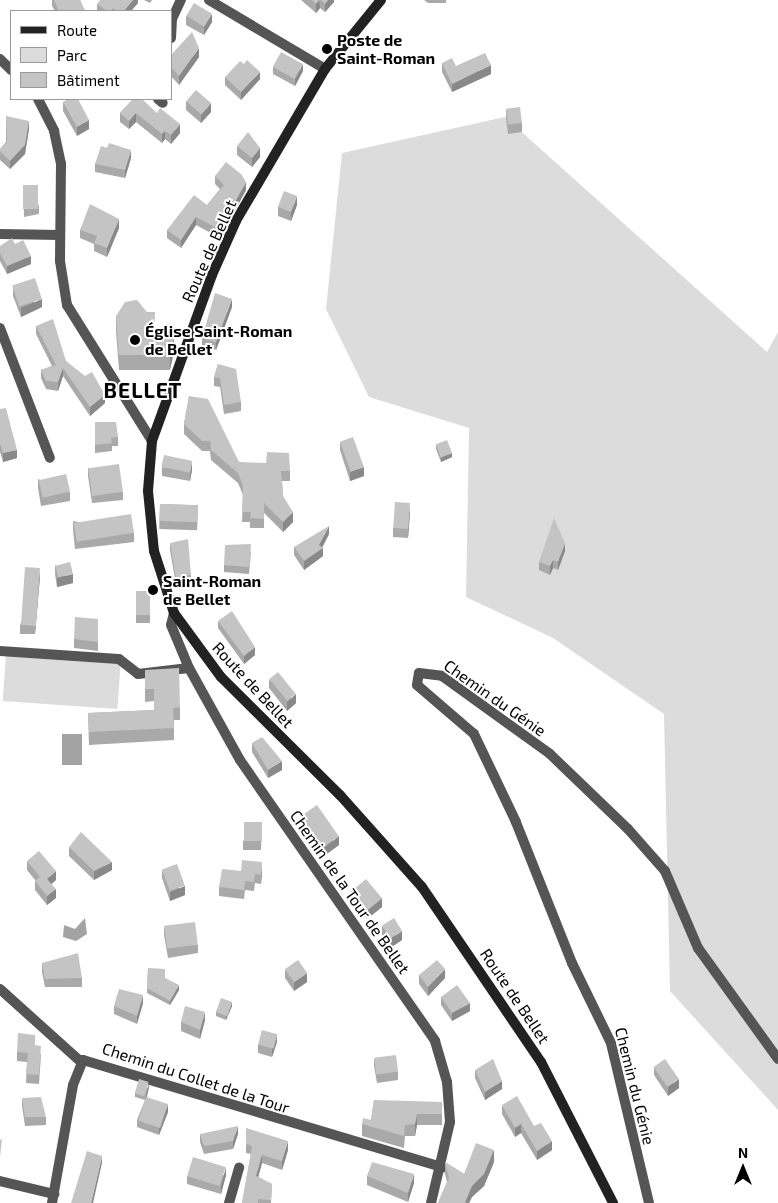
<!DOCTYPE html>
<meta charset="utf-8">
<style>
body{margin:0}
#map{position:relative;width:778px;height:1203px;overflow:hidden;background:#fff;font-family:"Exo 2",sans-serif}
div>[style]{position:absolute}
.green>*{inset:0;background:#dcdcdc;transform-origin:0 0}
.water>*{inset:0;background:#a3a3a3;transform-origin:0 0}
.minor>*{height:10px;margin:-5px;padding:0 5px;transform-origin:5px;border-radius:5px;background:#555}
.tertiary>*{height:10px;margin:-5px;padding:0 5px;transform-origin:5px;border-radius:5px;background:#555}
.secondary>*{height:10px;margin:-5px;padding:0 5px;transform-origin:5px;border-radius:5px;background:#222}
.wall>*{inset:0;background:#a9a9a9;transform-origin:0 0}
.shaded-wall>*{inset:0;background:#898989}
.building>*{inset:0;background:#c4c4c4;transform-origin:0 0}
.dots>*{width:14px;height:14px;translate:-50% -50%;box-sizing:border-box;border:2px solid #fff;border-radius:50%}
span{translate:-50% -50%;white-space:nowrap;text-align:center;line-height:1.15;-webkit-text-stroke:4px #fff;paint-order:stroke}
.poi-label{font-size:16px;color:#000;font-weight:700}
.left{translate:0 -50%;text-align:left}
.street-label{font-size:16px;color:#000}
.district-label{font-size:21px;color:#000;font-weight:700;letter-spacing:1px}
.legend{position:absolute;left:10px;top:10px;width:162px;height:90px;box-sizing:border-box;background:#fff;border:1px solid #999;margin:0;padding:6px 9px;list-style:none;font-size:15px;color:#000}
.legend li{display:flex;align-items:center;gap:10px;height:25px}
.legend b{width:25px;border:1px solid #999}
.north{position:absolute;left:718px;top:1143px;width:50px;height:50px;-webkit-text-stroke:4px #fff;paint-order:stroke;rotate:0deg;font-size:14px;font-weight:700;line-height:20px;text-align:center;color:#000}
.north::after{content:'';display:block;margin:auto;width:18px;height:22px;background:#000;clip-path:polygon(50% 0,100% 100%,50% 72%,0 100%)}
</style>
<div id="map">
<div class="green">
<i style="clip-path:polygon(505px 117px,767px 352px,778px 332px,778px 1110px,670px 991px,664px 714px,553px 638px,466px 597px,469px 428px,369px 397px,326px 309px,342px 153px)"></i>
<i style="left:6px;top:654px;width:115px;height:47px;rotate:4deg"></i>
</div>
<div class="water">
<i style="left:62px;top:734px;width:20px;height:31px"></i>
<i style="clip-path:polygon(85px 918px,87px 934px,76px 941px,63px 937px,64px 925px,75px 929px)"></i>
</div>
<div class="minor">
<i style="left:209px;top:0;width:135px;rotate:30.7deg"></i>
<i style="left:171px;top:38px;width:19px;rotate:-87deg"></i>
<i style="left:172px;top:19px;width:21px;rotate:-65deg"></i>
<i style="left:0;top:59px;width:16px;rotate:45deg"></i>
<i style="left:38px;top:99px;width:36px;rotate:63deg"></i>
<i style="left:54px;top:131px;width:34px;rotate:78deg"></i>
<i style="left:61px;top:164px;width:97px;rotate:90.6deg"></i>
<i style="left:60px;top:261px;width:45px;rotate:81deg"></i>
<i style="left:67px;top:305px;width:160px;rotate:58deg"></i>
<i style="left:158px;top:99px;width:6px;rotate:39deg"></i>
<i style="left:0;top:234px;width:60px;rotate:1deg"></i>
<i style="left:0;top:328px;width:139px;rotate:69deg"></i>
<i style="left:174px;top:613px;width:12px;rotate:104deg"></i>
<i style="left:171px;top:625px;width:47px;rotate:67.3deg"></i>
<i style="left:189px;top:668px;width:105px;rotate:61deg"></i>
<i style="left:240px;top:760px;width:342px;rotate:55.2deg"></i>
<i style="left:435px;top:1041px;width:43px;rotate:73.7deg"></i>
<i style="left:447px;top:1082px;width:40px;rotate:85.7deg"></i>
<i style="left:450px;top:1122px;width:83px;rotate:103.2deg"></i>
<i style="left:0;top:651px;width:119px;rotate:3.8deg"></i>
<i style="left:119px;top:659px;width:24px;rotate:38deg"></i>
<i style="left:138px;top:674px;width:51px;rotate:-6.7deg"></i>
<i style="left:0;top:989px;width:108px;rotate:42deg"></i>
<i style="left:0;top:1181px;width:56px;rotate:13.5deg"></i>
<i style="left:52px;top:1203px;width:120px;rotate:-79.9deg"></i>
<i style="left:73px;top:1085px;width:27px;rotate:-68deg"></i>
<i style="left:83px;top:1060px;width:376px;rotate:16.6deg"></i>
<i style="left:229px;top:1203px;width:37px;rotate:-74deg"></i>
</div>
<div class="tertiary">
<i style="left:649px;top:1203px;width:164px;rotate:-103.4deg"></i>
<i style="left:611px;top:1043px;width:89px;rotate:-116deg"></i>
<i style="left:572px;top:963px;width:152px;rotate:-111.7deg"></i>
<i style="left:516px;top:822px;width:98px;rotate:-115.5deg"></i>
<i style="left:474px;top:734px;width:75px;rotate:-139.3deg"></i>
<i style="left:417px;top:685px;width:12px;rotate:-81deg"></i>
<i style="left:419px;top:673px;width:23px;rotate:7deg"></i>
<i style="left:442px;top:676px;width:133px;rotate:35.8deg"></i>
<i style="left:550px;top:754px;width:108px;rotate:43.9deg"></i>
<i style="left:628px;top:829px;width:56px;rotate:48.6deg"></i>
<i style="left:665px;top:871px;width:84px;rotate:66.8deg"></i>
<i style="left:698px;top:948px;width:137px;rotate:54.2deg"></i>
</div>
<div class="secondary">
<i style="left:381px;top:0;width:89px;rotate:129.1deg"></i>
<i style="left:325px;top:69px;width:176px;rotate:120.4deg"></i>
<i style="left:236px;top:221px;width:59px;rotate:114deg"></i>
<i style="left:212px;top:275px;width:177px;rotate:109.9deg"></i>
<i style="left:152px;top:441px;width:50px;rotate:94.6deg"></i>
<i style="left:148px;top:491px;width:60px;rotate:84.3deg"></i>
<i style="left:154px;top:551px;width:65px;rotate:72.1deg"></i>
<i style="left:174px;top:613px;width:79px;rotate:53.7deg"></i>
<i style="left:221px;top:677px;width:168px;rotate:44.8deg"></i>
<i style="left:340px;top:795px;width:123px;rotate:48.3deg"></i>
<i style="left:422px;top:887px;width:212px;rotate:55.8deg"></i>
<i style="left:541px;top:1062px;width:158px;rotate:62.9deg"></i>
</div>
<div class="wall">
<i style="clip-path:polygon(52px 0,80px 0,85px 11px,55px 11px,52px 6px)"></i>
<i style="clip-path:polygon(138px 0,138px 3px,131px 11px,97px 11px,97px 4px)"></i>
<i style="clip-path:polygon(144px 0,152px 0,150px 3px)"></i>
<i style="clip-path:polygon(301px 0,334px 0,334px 2px,325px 12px,320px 8px,316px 13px)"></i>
<i style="clip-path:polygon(424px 0,446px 0,446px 3px,428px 3px)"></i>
<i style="clip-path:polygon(186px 16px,212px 22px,204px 35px,186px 25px)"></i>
<i style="clip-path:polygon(171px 55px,199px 57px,179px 85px,171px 76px)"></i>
<i style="clip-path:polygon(442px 63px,456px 66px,491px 74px,452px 92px,442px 72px)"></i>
<i style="clip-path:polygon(273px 67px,303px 71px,295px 86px,273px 74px)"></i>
<i style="clip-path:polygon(225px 77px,260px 79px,241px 100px,225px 85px)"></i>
<i style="clip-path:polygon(133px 99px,180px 133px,171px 144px,165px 139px,162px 143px,136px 122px,129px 129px,120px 122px,120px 113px)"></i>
<i style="clip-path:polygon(186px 101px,211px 112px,201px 123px,186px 110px)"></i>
<i style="clip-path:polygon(63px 102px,89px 129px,77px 136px,63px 111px)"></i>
<i style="clip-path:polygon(506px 109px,522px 123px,522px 132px,508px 134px,506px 118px)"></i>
<i style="clip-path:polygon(6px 116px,29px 129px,25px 154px,10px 169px,0 160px,0 149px,6px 142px)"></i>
<i style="clip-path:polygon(237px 146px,260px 157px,252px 167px,237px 155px)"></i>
<i style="clip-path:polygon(131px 158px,125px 178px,95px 172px,95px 164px)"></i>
<i style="clip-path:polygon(215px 176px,246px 190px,220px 238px,196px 225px,181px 248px,167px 238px,167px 230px,207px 205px,220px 189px,215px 184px)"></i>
<i style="clip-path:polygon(23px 185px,39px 206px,39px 214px,24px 217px)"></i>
<i style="clip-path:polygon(297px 205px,291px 221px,278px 216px,278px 207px)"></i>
<i style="clip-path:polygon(119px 228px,107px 257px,94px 251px,94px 244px,80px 238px,80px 230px)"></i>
<i style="clip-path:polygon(15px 244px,31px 264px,7px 274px,0 261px,0 246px)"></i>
<i style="clip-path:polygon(13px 288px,42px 307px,21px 317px,13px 296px)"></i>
<i style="clip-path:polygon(232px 307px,216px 350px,202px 345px,202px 338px)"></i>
<i style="clip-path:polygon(116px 316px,155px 327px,155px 335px,174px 351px,170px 370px,119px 370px,116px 331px)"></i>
<i style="clip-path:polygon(36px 326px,66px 361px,105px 403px,90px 416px,63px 376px,58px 391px,46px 389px,41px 378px,41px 370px,52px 366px,36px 334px)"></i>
<i style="clip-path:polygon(218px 364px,241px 402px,241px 411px,224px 414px,220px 387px,214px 386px,214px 377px)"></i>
<i style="clip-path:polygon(189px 396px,239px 462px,290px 471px,290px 481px,282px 481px,283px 496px,293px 522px,283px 532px,264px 513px,264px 528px,250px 528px,250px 522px,242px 522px,243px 495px,238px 483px,211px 460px,210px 451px,202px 451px,184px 434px,184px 424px)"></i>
<i style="clip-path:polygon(0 409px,17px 458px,3px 462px,0 452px)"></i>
<i style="clip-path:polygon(95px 422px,118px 437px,118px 446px,112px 446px,112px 451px,95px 453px)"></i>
<i style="clip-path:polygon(340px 442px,364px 476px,350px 481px,340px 450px)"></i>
<i style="clip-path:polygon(436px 445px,452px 457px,441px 462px,436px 449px)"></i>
<i style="clip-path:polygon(162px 467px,192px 470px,190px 481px,162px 476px)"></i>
<i style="clip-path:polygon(88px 468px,123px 492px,123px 500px,92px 503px,88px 476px)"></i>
<i style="clip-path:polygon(38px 479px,70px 492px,70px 501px,41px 506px,38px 488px)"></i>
<i style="left:160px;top:504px;width:38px;height:25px;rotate:2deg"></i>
<i style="clip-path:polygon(410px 512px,408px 538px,393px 537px,393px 528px)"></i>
<i style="clip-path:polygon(73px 521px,134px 533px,134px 542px,75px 549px,73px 530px)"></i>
<i style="clip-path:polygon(329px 534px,322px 547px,323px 556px,304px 570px,294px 555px,294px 547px)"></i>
<i style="clip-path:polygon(170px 543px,191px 575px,191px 582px,176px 585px,170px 550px)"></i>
<i style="clip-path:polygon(251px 551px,249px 574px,224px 572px,224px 565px)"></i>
<i style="clip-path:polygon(565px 551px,558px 570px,553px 568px,550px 575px,539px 570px,539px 562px)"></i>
<i style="clip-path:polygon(55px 565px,73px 583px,57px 587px,55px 574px)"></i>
<i style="clip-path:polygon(40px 576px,35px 634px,20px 634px,20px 625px)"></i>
<i style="left:136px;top:591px;width:14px;height:32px"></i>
<i style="clip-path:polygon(98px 619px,98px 651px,74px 648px,74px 639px)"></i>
<i style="clip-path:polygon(218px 621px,255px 655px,244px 664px,218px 628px)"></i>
<i style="clip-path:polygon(145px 670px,180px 707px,180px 720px,174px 720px,174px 740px,89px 745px,88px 713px,154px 710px,154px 701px,145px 702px)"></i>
<i style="clip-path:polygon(269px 679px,296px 703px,287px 711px,269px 688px)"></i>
<i style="clip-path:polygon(252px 743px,282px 770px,268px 778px,252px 752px)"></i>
<i style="clip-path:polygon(301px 817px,339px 845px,324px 856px,301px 826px)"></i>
<i style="clip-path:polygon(262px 822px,261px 850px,243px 850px,243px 841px)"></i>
<i style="clip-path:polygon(69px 847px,112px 870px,94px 880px,69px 856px)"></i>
<i style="clip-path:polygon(27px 861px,56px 880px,51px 884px,56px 898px,47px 905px,35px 890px,35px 880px,27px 870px)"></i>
<i style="clip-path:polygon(162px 870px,185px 895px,170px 901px,162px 878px)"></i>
<i style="clip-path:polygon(241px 871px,262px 871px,261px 884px,255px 883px,254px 891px,245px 890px,244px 899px,219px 896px,219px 887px)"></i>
<i style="clip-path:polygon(351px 891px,382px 907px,367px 919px,351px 900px)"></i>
<i style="clip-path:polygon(382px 926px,402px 940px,390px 948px,382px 935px)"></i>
<i style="clip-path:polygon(164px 927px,198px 945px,198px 953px,168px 958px,164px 935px)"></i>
<i style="clip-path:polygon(42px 963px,82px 978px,82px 987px,45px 987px,42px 972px)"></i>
<i style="clip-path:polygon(148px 968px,165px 978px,179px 990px,170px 1005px,147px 993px)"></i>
<i style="clip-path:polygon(285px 969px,307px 982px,294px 991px,285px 978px)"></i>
<i style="clip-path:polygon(419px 975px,445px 978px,428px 996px,419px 984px)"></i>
<i style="clip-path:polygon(441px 997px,470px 1011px,452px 1021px,441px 1005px)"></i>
<i style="clip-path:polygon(143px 1003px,137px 1024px,114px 1014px,114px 1006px)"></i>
<i style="clip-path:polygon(232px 1006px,226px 1020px,216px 1016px,216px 1012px)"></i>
<i style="clip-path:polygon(205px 1020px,200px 1039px,181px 1031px,181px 1022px)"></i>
<i style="clip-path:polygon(277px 1042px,272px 1057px,258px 1053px,258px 1044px)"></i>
<i style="clip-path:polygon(35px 1045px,41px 1055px,39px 1084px,26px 1083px,27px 1062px,17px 1061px,17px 1052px)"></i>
<i style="clip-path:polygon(374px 1059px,398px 1072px,398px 1080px,377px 1083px,374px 1066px)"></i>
<i style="clip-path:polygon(654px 1067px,679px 1088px,668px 1096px,654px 1075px)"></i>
<i style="clip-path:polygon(475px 1070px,502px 1089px,485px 1100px,475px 1078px)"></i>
<i style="clip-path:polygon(149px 1087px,147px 1097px,168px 1112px,159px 1135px,137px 1127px,137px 1120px,145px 1100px,135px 1097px,135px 1093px)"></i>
<i style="clip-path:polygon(22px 1098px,46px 1117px,46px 1125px,25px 1126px,22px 1106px)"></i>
<i style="clip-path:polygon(374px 1100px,442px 1114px,442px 1125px,417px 1125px,415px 1136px,405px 1136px,404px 1148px,362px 1136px,362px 1124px,371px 1120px)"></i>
<i style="clip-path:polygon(502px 1105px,552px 1150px,537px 1160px,521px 1133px,515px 1137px,502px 1114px)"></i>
<i style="clip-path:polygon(246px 1128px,288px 1150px,282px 1170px,262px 1163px,258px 1177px,272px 1184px,271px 1203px,242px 1203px,251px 1154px,246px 1153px)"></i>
<i style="clip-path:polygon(200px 1134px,238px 1134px,233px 1149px,204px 1154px,200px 1142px)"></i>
<i style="clip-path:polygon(445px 1162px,464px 1174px,494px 1162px,484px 1186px,472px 1197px,469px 1203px,438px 1203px,447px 1182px,445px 1174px)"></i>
<i style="clip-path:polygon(226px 1175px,221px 1194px,187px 1184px,187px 1176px)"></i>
<i style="clip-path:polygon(367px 1176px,414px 1183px,408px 1202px,367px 1185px)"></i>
</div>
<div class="shaded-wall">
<i style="clip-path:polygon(133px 0,138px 0,138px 3px,131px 11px,124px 11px)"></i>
<i style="clip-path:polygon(319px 0,320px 8px,316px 13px,316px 4px)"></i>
<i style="clip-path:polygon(328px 0,334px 0,334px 2px,325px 12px,325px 4px)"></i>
<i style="clip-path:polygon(212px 14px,212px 22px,204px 35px,204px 26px)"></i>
<i style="clip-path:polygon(199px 48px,199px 57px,179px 85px,179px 76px)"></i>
<i style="clip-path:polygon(303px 64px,303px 71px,295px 86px,295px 79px)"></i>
<i style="clip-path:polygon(491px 65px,491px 74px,452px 92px,452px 84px)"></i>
<i style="clip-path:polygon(260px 72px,260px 79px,241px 100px,241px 92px)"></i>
<i style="clip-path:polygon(211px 103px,211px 112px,201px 123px,201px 115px)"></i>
<i style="clip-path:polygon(136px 113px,136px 122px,129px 129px,129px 121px)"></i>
<i style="clip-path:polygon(89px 120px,89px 129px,77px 136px,77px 127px)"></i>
<i style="clip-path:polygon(29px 121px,29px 129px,25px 154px,10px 169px,10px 161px)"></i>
<i style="clip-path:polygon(180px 124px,180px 133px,171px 144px,171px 135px)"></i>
<i style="clip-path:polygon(165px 131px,165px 139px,162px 143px,162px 134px)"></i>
<i style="clip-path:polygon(260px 148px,260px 157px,252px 167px,252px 158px)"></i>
<i style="clip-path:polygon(131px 150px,131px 158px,125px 178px,125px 170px)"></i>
<i style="clip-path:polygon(246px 182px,246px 190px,220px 238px,220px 230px)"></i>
<i style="clip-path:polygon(297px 196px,297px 205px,291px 221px,291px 212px)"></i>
<i style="clip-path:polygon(196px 217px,196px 225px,181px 248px,181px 240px)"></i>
<i style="clip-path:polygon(119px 219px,119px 228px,107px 257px,107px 248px)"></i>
<i style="clip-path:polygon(31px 256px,31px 264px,7px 274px,7px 266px)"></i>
<i style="clip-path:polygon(42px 299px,42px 307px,21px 317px,21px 308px)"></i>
<i style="clip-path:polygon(232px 299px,232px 307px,216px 350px,216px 342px)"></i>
<i style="clip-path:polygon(174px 336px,174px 351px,170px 370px,170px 355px)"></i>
<i style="clip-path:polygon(63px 368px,63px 376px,58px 391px,58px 382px)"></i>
<i style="clip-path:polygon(105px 395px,105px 403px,90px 416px,90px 407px)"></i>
<i style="clip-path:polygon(17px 450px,17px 458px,3px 462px,3px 453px)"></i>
<i style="clip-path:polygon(452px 453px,452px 457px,441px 462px,441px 458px)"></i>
<i style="clip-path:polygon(192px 461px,192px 470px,190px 481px,190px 472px)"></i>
<i style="clip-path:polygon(364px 467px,364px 476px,350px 481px,350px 472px)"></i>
<i style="clip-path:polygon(410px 503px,410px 512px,408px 538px,408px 529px)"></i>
<i style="clip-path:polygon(293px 512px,293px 522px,283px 532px,283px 522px)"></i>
<i style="clip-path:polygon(329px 526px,329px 534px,322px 548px,323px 548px,323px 556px,304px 570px,304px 561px,319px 545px)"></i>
<i style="clip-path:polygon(565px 543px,565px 551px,558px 570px,558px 562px)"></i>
<i style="clip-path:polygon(553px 560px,553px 568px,550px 575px,550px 566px)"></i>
<i style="clip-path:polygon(40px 568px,40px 576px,35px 634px,35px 626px)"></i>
<i style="clip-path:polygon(73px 574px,73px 583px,57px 587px,57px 578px)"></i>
<i style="clip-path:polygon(255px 647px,255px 655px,244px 664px,244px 656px)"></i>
<i style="clip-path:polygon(296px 694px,296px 703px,287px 711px,287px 702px)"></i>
<i style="clip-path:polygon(282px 761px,282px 770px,268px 778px,268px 770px)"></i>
<i style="clip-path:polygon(339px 836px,339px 845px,324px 856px,324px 848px)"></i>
<i style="clip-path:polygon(112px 862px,112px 870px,94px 880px,94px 871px)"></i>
<i style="clip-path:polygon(262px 862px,262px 871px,261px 884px,261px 875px)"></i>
<i style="clip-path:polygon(56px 871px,56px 880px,47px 888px,47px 879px)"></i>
<i style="clip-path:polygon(185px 886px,185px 895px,170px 901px,170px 892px)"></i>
<i style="clip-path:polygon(56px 889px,56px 898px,47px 905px,47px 896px)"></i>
<i style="clip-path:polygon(382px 898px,382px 907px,367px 919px,367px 910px)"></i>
<i style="clip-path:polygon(402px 931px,402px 940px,390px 948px,390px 939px)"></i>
<i style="clip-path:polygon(445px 969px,445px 978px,428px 996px,428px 987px)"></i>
<i style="clip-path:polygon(307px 973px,307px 982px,294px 991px,294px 982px)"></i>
<i style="clip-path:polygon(179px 985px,179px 990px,170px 1005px,170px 1001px)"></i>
<i style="clip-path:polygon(143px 995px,143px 1003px,137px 1024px,137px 1016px)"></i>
<i style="clip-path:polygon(232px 1002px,232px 1006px,226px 1020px,226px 1016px)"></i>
<i style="clip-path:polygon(470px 1003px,470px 1011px,452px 1021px,452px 1013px)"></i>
<i style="clip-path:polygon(205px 1012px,205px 1020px,200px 1039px,200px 1030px)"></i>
<i style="clip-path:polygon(277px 1034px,277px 1042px,272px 1057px,272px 1048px)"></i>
<i style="clip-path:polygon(679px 1079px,679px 1088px,668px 1096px,668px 1087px)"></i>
<i style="clip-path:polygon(502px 1081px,502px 1089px,485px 1100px,485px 1092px)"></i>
<i style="clip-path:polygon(149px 1082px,149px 1087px,146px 1100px,146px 1096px)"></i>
<i style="clip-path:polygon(168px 1104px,168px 1112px,159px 1135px,159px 1128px)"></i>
<i style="clip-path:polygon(417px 1114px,417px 1125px,415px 1136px,415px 1124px)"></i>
<i style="clip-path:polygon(521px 1124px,521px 1133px,515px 1137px,515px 1128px)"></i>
<i style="clip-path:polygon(238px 1126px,238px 1134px,233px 1149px,233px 1141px)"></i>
<i style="clip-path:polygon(288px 1141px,288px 1150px,282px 1170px,282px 1161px)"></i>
<i style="clip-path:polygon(552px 1141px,552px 1150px,537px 1160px,537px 1151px)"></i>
<i style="clip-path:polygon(494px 1150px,494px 1162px,484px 1186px,472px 1197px,469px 1203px,465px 1203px,472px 1186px)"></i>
<i style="clip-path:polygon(262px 1155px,262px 1163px,256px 1185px,256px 1176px)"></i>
<i style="clip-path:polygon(102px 1156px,102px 1163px,93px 1203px,91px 1203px)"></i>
<i style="clip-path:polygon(226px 1167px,226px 1175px,221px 1194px,221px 1186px)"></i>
<i style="clip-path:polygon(414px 1174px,414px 1183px,408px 1202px,408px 1193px)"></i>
</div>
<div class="building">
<i style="clip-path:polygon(54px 0,80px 0,85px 11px,59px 11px)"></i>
<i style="clip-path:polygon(100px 0,133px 0,124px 11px,117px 11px,113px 8px,111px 11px,107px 11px,97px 4px)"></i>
<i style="clip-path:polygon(312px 0,319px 0,316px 4px)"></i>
<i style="clip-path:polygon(321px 0,328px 0,325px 4px)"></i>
<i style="left:194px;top:3px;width:21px;height:15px;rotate:31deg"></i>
<i style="clip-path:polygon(192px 32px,199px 48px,179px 76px,171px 67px,171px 55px)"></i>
<i style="left:281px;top:52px;width:25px;height:17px;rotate:29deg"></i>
<i style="clip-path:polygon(485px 53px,491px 65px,452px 84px,442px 63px,452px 58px,456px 66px)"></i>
<i style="clip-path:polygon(247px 60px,260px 72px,241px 92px,225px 77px,240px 61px,244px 64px)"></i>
<i style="left:196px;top:90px;width:20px;height:15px;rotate:41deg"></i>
<i style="clip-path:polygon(68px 99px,78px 99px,89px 120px,77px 127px,63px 102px)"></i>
<i style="clip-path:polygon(133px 99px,142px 99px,157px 113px,160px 108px,180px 124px,171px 135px,165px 131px,162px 134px,136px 113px,129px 121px,120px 113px)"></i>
<i style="left:520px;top:107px;width:16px;height:14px;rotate:83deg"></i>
<i style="clip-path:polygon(6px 116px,29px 121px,25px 145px,10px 161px,0 151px,0 149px,7px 142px)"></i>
<i style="clip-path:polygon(248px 132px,260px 148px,252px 158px,237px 146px)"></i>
<i style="clip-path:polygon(109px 143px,131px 150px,125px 170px,95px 164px,101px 146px,107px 148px)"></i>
<i style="clip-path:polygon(226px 162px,241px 174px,246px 182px,220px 230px,196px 217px,181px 240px,167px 230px,194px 195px,207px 205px,224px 185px,215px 176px)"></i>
<i style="left:23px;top:185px;width:15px;height:24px"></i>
<i style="left:284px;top:191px;width:14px;height:17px;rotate:21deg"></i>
<i style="clip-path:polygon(90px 204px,119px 219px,107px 248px,94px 243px,97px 236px,80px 230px)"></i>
<i style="clip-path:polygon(12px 238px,15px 244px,23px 240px,31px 256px,7px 266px,0 253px,0 246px)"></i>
<i style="left:35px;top:278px;width:22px;height:24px;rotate:72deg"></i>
<i style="clip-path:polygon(215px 293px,232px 299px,216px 342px,202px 338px)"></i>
<i style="clip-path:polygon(137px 300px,147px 312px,155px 312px,154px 335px,174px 336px,170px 355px,119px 355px,116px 316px,125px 302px)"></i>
<i style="clip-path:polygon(53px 319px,66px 361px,85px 376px,92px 372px,105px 395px,90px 407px,63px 368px,58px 382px,46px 381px,41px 370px,56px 365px,36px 326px)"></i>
<i style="clip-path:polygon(218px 364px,236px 369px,241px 402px,224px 405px,220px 378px,214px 377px)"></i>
<i style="clip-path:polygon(189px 396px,208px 399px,239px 462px,266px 463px,267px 452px,289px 453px,290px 471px,281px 471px,283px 496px,293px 512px,283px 522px,264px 503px,264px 519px,250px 518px,251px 512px,242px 512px,243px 486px,238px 473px,211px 450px,210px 441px,202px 441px,184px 424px)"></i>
<i style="clip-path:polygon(6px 408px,17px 450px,3px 453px,0 443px,0 409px)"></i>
<i style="clip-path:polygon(95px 422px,116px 422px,118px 437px,111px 438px,112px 443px,95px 445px)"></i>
<i style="left:353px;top:437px;width:32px;height:14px;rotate:70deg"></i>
<i style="left:447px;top:440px;width:14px;height:12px;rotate:69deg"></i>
<i style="left:164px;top:455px;width:29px;height:12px;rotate:12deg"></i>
<i style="left:119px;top:464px;width:28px;height:31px;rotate:82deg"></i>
<i style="left:66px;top:474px;width:18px;height:28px;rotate:77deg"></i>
<i style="left:395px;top:502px;width:15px;height:26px;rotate:4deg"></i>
<i style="left:160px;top:504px;width:38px;height:17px;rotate:2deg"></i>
<i style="left:131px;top:514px;width:19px;height:58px;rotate:81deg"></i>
<i style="clip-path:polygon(554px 518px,565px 543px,558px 562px,553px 560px,550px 566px,539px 562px)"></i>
<i style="clip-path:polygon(329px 526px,319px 545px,323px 548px,304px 561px,294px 547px)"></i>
<i style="clip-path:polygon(188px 539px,191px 575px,176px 578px,170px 543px)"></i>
<i style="clip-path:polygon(251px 544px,249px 567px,224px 565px,225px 545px)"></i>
<i style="left:70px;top:562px;width:12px;height:15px;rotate:76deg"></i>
<i style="left:25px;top:567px;width:15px;height:58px;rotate:4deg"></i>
<i style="left:136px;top:591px;width:14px;height:24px"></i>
<i style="clip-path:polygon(232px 611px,255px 647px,244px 656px,218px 621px)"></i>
<i style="clip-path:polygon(75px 617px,98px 619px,98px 642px,74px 639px)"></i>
<i style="clip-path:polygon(179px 668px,180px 707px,173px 708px,174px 728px,89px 732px,88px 713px,154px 710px,154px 689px,145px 689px,145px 670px)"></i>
<i style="left:278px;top:672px;width:28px;height:11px;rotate:51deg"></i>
<i style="clip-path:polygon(262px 737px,282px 761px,268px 770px,252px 743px)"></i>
<i style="left:317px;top:805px;width:38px;height:20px;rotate:55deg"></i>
<i style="left:244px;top:822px;width:18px;height:19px"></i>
<i style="clip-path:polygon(81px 832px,112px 862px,94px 871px,69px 847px)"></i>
<i style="clip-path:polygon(39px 851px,56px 871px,47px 879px,56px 889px,47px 896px,35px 881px,40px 877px,27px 861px)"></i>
<i style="clip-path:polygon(242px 860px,262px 862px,261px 875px,255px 874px,254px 882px,245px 881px,244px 890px,219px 887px,222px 869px,241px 871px)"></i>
<i style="left:177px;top:864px;width:23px;height:16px;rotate:70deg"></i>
<i style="left:366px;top:879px;width:25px;height:19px;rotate:50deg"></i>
<i style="left:394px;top:918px;width:15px;height:14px;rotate:58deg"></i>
<i style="left:195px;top:922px;width:23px;height:31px;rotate:83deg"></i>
<i style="clip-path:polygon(78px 953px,82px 978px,45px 979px,42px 963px)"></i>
<i style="left:298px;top:960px;width:16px;height:16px;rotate:55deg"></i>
<i style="clip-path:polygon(437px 960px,445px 969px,428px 987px,419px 975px)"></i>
<i style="clip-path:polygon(148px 968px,165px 969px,165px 978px,179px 985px,170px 1001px,147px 988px)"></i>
<i style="clip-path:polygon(457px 985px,470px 1003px,452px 1013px,441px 997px)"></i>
<i style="clip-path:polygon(119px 989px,143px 995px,137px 1016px,114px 1006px)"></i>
<i style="left:221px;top:998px;width:12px;height:15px;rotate:20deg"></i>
<i style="clip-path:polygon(185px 1006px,205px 1012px,200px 1030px,181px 1022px)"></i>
<i style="left:262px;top:1030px;width:16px;height:15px;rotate:15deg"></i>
<i style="clip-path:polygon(18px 1033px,35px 1035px,35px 1045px,41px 1046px,39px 1075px,26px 1074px,28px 1053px,17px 1052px)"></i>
<i style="left:396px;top:1055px;width:17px;height:22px;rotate:83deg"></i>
<i style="clip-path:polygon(493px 1059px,502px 1081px,485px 1092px,475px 1070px)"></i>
<i style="left:665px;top:1059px;width:24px;height:14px;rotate:55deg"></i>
<i style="left:139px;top:1079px;width:10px;height:15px;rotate:17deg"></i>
<i style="clip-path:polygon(517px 1096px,534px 1126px,541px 1123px,552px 1141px,537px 1151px,521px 1124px,515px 1128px,502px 1105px)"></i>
<i style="clip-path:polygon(41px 1097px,46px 1117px,25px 1117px,22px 1098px)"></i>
<i style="left:146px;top:1097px;width:23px;height:25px;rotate:18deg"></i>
<i style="clip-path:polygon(374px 1100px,442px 1102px,442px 1114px,417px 1114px,415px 1124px,405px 1125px,404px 1136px,362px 1124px,363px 1118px,371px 1120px)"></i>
<i style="clip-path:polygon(238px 1126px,233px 1141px,204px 1146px,200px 1134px)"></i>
<i style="clip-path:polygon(246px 1128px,288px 1141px,282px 1161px,262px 1155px,256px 1176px,272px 1184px,271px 1200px,258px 1199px,258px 1203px,242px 1203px,252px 1146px,246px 1144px)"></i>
<i style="clip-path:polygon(2px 1139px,0 1157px,0 1140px)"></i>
<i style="clip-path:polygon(476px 1143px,494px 1150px,484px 1174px,472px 1186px,465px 1202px,467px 1203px,438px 1203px,449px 1178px,445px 1162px,464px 1174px)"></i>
<i style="clip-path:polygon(87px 1151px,102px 1156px,91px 1203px,71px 1203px)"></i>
<i style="left:193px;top:1157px;width:34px;height:20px;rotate:17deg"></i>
<i style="clip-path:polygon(372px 1162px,414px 1174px,408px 1193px,367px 1176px)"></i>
</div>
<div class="dots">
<i style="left:327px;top:49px;background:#000"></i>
<i style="left:135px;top:340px;background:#000"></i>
<i style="left:153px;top:590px;background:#000"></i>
</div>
<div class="poi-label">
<span class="left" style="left:337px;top:49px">Poste de<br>Saint-Roman</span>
<span class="left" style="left:145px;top:340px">Église Saint-Roman<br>de Bellet</span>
<span class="left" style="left:163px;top:590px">Saint-Roman<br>de Bellet</span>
</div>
<div class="street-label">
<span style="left:209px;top:251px;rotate:-66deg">Route de Bellet</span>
<span style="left:253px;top:685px;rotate:47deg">Route de Bellet</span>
<span style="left:495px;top:698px;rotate:35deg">Chemin du Génie</span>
<span style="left:350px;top:892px;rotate:55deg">Chemin de la Tour de Bellet</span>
<span style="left:515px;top:996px;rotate:56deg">Route de Bellet</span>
<span style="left:196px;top:1078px;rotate:18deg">Chemin du Collet de la Tour</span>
<span style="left:635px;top:1086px;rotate:76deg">Chemin du Génie</span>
</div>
<div class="district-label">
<span style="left:143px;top:390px">BELLET</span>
</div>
<ul class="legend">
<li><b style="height:6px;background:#222"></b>Route</li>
<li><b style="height:14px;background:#dcdcdc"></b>Parc</li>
<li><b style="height:14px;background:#c4c4c4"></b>Bâtiment</li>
</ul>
<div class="north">N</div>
</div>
